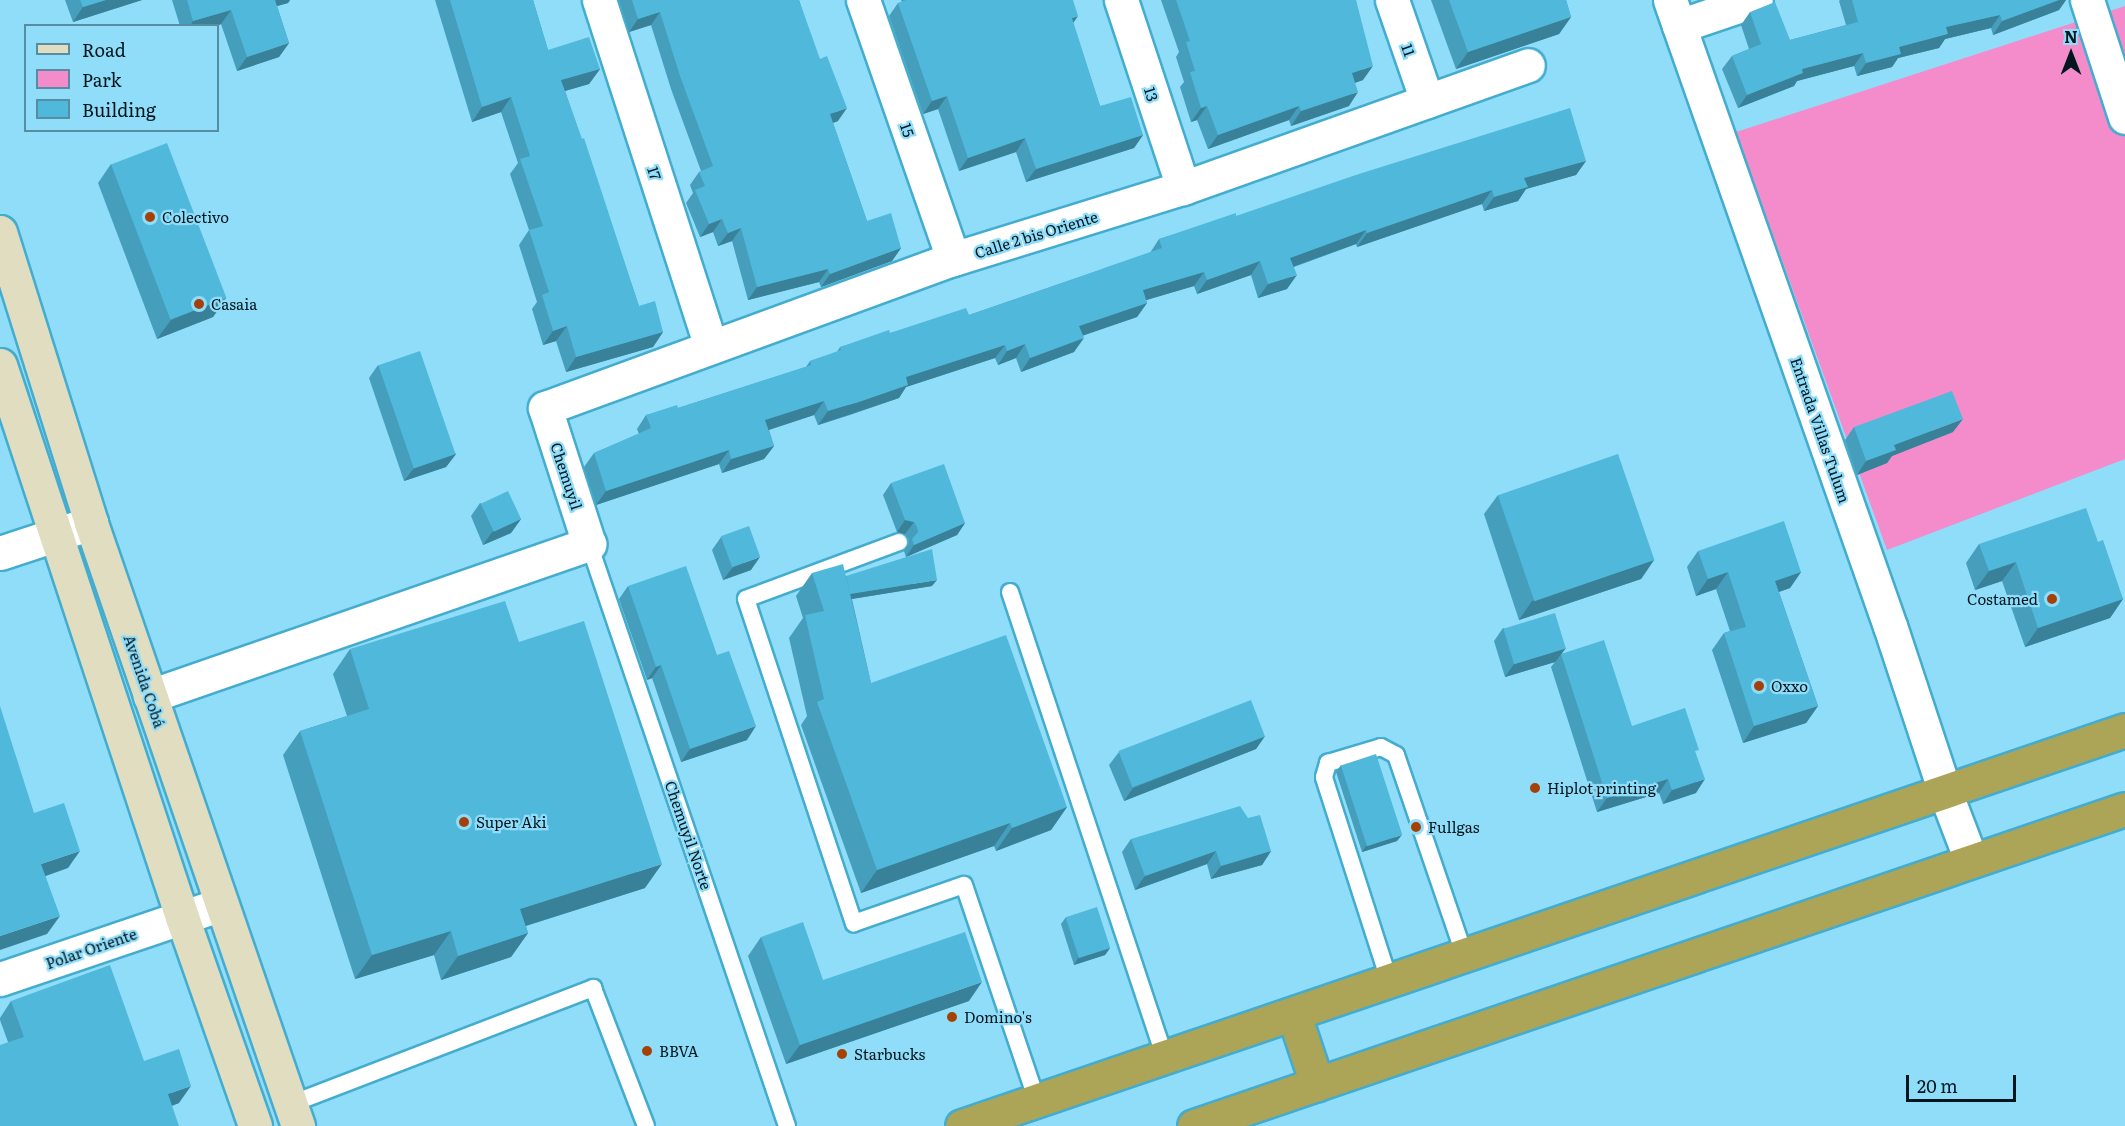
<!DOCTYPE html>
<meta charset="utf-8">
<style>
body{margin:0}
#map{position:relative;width:2125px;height:1126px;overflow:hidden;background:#90ddf9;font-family:Literata,serif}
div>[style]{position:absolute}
.green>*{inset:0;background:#f48ccc}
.roads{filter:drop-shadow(2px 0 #43accf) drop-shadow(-2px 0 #43accf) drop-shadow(0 2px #43accf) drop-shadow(0 -2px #43accf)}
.service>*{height:16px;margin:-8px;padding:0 8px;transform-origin:8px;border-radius:8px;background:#fff}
.minor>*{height:33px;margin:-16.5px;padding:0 16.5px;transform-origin:16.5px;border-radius:16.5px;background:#fff}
.secondary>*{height:33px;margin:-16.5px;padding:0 16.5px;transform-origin:16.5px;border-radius:16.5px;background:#e0ddc0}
.trunk>*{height:33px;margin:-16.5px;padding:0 16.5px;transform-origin:16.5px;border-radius:16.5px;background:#aca457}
.wall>*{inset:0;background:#459ebc}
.shaded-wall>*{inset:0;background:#388199}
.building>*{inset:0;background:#50b8db;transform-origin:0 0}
.dots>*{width:16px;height:16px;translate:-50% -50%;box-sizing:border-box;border:3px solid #90ddf9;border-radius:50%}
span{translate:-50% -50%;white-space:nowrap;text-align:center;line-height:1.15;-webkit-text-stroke:4.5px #90ddf9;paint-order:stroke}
.street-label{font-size:15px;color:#02161e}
.poi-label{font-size:15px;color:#02161e}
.left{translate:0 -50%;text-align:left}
.right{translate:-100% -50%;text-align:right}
.legend{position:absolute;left:24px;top:24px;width:195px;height:108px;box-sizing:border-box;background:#90ddf9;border:2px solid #578da1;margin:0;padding:8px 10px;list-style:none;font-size:18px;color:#02161e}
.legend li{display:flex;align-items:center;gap:12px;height:30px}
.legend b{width:30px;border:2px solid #578da1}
.north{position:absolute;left:2041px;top:24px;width:60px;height:60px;-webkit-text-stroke:4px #90ddf9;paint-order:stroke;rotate:0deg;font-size:16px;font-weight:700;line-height:24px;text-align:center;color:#02161e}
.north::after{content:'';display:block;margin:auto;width:21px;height:27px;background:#02161e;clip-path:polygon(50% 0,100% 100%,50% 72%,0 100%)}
.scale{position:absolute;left:1906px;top:1075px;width:110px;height:27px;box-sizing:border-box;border:3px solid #02161e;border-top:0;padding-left:8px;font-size:18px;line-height:21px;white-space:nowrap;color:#02161e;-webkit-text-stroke:4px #90ddf9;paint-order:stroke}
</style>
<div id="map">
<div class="green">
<i style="clip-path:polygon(2125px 6px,2125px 459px,1887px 550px,1744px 155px,1733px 133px)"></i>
</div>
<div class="roads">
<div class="service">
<i style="left:899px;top:542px;width:163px;rotate:159.6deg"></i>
<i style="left:746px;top:599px;width:342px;rotate:71.6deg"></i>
<i style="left:854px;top:923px;width:116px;rotate:-19.1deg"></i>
<i style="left:964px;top:885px;width:228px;rotate:71.3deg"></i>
<i style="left:589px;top:544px;width:615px;rotate:71.21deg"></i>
<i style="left:1010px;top:592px;width:491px;rotate:71.6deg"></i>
<i style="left:1389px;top:980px;width:213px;rotate:-107.8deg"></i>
<i style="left:1324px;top:777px;width:15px;rotate:-74deg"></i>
<i style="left:1328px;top:763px;width:55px;rotate:-16.8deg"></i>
<i style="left:1381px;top:747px;width:17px;rotate:28deg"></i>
<i style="left:1396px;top:755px;width:210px;rotate:71.1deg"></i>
<i style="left:291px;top:1104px;width:324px;rotate:-21deg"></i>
<i style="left:593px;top:988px;width:148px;rotate:69deg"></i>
</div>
<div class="minor">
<i style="left:599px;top:0;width:364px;rotate:72.1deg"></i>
<i style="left:863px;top:0;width:274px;rotate:70.8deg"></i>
<i style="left:1121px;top:0;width:198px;rotate:71.7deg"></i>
<i style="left:1392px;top:0;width:107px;rotate:70.9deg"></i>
<i style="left:1670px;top:0;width:664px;rotate:70.64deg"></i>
<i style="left:1890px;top:626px;width:175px;rotate:71.7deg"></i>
<i style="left:1945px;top:792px;width:73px;rotate:69.1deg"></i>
<i style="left:2087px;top:0;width:123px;rotate:72deg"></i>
<i style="left:1679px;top:26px;width:81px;rotate:-18.7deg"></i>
<i style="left:0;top:553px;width:96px;rotate:-18.2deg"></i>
<i style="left:150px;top:696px;width:465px;rotate:-19.1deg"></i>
<i style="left:589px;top:544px;width:143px;rotate:-107.9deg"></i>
<i style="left:545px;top:408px;width:434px;rotate:-20.1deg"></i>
<i style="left:953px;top:259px;width:241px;rotate:-17.2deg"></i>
<i style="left:1183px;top:188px;width:366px;rotate:-19.6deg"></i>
<i style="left:0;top:979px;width:233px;rotate:-18.7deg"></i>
</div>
<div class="secondary">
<i style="left:0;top:232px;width:305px;rotate:72.6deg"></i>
<i style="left:91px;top:523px;width:638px;rotate:71.05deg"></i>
<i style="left:0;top:365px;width:581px;rotate:71.75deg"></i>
<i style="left:182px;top:917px;width:221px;rotate:70.7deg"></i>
</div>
<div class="trunk">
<i style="left:1294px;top:1015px;width:73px;rotate:71.6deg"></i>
<i style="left:962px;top:1126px;width:1229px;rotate:-18.8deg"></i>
<i style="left:1194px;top:1126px;width:983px;rotate:-18.8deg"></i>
</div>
</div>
<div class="wall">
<i style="clip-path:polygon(65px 0,142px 0,73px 22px)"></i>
<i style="clip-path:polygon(172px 0,290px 0,288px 3px,277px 6px,289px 43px,279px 57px,237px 71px,221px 24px,217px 26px,180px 26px)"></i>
<i style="clip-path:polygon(435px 0,533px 0,548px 50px,600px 69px,589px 84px,565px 91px,639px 306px,663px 332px,653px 347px,566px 372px,556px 341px,543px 345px,532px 309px,537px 302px,519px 245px,529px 230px,510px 174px,518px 163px,501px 112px,472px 122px)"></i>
<i style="clip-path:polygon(619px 0,799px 0,838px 121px,833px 123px,867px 221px,901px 248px,892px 261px,821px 287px,819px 282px,748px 300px,732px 241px,718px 246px,713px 232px,700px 237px,686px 203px,693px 193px,690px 185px,699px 172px,701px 171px,671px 89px,651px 25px,629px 32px)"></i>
<i style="clip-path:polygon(901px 0,1073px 0,1073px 23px,1100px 106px,1143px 135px,1134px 148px,1026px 182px,1016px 152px,959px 171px,938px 109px,923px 114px,889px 16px,898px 3px,902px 2px)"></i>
<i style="clip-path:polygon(1161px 0,1356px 0,1363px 80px,1355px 83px,1349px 106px,1291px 126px,1289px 120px,1208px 149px,1197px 120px,1191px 122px,1180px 87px,1184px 82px,1176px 57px,1179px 52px)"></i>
<i style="clip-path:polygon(1431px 0,1566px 0,1571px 17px,1559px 34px,1456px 69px)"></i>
<i style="clip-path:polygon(1840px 0,2066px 0,2059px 10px,1993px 35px,1991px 28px,1945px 39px,1939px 48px,1898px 58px,1892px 67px,1857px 76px,1854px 66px,1797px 81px,1794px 86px,1738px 108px,1722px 69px,1732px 56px,1749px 49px,1741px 25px,1750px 12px,1790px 40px,1846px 25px,1839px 1px)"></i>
<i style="clip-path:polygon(1586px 161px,1576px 175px,1526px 189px,1518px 201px,1484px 211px,1482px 204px,1357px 247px,1356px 244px,1294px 267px,1287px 289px,1258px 298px,1251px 275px,1197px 294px,1194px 286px,1146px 300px,1147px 303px,1137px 317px,1083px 335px,1074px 352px,1021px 372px,1016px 358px,998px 365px,995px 358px,906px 387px,899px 398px,850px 415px,818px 425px,814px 415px,769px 430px,774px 446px,764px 459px,722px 473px,719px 464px,596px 505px,584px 467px,594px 453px,639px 434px,637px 429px,646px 415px,678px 408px,806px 367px,810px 361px,837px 352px,840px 347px,890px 333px,969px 315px,1150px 253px,1159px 239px,1236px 216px)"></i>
<i style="clip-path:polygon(111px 164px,226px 298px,213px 317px,157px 339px,98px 183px)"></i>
<i style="clip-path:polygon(378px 365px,456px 454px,446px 467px,404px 481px,369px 378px)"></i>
<i style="clip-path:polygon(1854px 427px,1953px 432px,1892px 456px,1887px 463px,1857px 475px,1845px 440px)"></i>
<i style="clip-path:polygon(891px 483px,965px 523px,957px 535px,906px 557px,904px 551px,909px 543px,909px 539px,905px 534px,897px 532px,883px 495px)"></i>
<i style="clip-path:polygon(1498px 495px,1654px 560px,1641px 579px,1519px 620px,1484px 514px)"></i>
<i style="clip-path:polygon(480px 503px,521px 519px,511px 533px,483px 545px,471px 516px)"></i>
<i style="clip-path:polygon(721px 537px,751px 570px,723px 580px,712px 550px)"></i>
<i style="clip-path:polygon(2098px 542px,2123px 599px,2110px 618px,2025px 647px,2002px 581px,1975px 590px,1966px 563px,1979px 544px)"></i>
<i style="clip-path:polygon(1698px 551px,1801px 572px,1790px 588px,1779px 592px,1818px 706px,1806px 723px,1743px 743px,1712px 650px,1724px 633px,1730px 631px,1716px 589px,1696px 596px,1687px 567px)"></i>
<i style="clip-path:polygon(812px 573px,846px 576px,932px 586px,852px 599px,871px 683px,1067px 807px,1051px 830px,996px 851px,994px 846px,861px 893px,801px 725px,807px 716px,789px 638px,803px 618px,796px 596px)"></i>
<i style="clip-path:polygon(628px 586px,747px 740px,681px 762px,652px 678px,647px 680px,619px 599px)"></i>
<i style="clip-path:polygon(1503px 628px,1566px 648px,1562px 653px,1632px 726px,1696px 754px,1696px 793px,1663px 804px,1659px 793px,1597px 812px,1551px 667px,1555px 662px,1505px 677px,1494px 641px)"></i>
<i style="clip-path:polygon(519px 642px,645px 888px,526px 926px,528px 933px,511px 957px,441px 980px,434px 955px,355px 979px,283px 755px,300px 731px,347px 716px,333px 674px,350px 649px)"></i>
<i style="clip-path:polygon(1265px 736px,1256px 749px,1124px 801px,1109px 765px,1119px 752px)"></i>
<i style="clip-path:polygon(1341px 765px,1397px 841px,1362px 852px,1336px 772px)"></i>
<i style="clip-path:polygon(1131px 839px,1271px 851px,1262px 865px,1211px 879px,1207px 864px,1135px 890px,1122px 852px)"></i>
<i style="clip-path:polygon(1066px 917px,1110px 948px,1105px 955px,1074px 965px,1061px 924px)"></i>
<i style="clip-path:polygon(761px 937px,823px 980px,969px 1001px,786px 1064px,748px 956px)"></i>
<i style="clip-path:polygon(11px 1001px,144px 1061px,179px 1103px,172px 1106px,8px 1042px,0 1020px,0 1018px)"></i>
</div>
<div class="shaded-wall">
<i style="clip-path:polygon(106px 0,142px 0,73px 22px,83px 7px)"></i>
<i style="clip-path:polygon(270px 0,290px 0,288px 3px,263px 10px)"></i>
<i style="clip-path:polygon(2059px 0,2066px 0,2059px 10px,1993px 35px,2002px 21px)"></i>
<i style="clip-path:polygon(231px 10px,221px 24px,217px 26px,190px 26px,193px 21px)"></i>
<i style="clip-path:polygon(660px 12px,651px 25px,629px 32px,638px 19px)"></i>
<i style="clip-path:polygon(2000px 15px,1991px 28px,1945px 39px,1939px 48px,1898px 58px,1892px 67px,1857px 76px,1866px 63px,1899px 47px,1946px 27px)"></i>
<i style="clip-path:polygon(1078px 16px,1069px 29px,1072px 18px)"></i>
<i style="clip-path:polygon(1571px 17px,1559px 34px,1456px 69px,1468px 52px)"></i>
<i style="clip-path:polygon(289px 43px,279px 57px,237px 71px,247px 57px)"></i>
<i style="clip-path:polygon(1863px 53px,1854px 66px,1797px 81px,1794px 86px,1738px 108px,1747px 95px,1802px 69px)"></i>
<i style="clip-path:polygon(1373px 66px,1363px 80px,1342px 87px,1352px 73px)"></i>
<i style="clip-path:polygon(600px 69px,589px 84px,551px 95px,561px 80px)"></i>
<i style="clip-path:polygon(1358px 92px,1349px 106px,1291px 126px,1301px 111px)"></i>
<i style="clip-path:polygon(947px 96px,938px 109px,923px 114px,932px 101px)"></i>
<i style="clip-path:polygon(511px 97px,501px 112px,472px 122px,482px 107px)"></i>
<i style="clip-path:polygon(1207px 106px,1197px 120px,1191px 122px,1201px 108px)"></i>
<i style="clip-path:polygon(1299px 106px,1289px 120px,1208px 149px,1218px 135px)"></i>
<i style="clip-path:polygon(847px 108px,838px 121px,821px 127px,830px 114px)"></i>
<i style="clip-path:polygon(1143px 135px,1134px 148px,1026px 182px,1036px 169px)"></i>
<i style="clip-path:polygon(1025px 138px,1016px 152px,959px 171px,968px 158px)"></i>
<i style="clip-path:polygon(1586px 161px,1576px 175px,1526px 189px,1518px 201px,1484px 211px,1494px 197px,1524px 178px)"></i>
<i style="clip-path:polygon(1492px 190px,1482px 204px,1357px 247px,1367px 233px)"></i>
<i style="clip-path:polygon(722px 219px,713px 232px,700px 237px,709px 224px)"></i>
<i style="clip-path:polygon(741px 228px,732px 241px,718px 246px,728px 233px)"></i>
<i style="clip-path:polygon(1366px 230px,1356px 244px,1281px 271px,1290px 258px)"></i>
<i style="clip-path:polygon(901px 248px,892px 261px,821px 287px,830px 274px)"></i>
<i style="clip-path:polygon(1260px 261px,1251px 275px,1197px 294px,1207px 280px)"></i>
<i style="clip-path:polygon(828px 269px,819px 282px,748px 300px,757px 287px)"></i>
<i style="clip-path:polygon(1204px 272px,1194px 286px,1133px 304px,1143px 290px)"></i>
<i style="clip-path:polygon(1297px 275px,1287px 289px,1258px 298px,1268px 284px)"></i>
<i style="clip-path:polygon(226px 298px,213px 317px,157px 339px,171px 320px)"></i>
<i style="clip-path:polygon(1147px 303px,1137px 317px,1070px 340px,1079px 326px)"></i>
<i style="clip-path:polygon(567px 326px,556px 341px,543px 345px,553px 331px)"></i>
<i style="clip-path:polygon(663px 332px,653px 347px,566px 372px,576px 357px)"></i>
<i style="clip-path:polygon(1084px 338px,1074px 352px,1021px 372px,1030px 358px)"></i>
<i style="clip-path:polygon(1025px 344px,1016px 358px,998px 365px,1007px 351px)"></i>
<i style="clip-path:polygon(1005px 345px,995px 358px,906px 387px,899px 398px,818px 425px,828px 411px,906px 377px)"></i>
<i style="clip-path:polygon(824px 401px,814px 415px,756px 434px,765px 420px)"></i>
<i style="clip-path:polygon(1963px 419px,1953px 432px,1892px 456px,1887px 463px,1857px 475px,1866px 461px,1894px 445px)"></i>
<i style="clip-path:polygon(774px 446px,764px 459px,722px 473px,731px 459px)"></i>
<i style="clip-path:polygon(729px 450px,719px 464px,596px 505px,606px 491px)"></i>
<i style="clip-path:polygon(456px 454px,446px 467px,404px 481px,414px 468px)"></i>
<i style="clip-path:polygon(521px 519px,511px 533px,483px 545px,492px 532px)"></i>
<i style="clip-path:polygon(905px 520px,914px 522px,905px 534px,897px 532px)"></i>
<i style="clip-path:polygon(965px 523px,957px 535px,906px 557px,914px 545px)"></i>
<i style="clip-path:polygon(760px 557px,751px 570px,723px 580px,733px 567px)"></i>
<i style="clip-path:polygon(1654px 560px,1641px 579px,1519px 620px,1532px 601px)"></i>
<i style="clip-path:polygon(2016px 562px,2002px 581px,1975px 590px,1989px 571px)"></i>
<i style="clip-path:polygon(1728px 572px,1716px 589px,1696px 596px,1708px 579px)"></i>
<i style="clip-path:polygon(1801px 572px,1790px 588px,1764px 597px,1775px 581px)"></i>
<i style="clip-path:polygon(937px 580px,932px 586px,845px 600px,849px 594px)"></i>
<i style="clip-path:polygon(2123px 599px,2110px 618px,2025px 647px,2038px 628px)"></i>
<i style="clip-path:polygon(1566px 648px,1555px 662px,1505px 677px,1514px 664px)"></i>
<i style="clip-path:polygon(661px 665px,652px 678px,647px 680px,656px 667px)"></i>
<i style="clip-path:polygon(1818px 706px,1806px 723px,1743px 743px,1754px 726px)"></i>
<i style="clip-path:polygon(756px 726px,747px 740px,681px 762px,690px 749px)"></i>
<i style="clip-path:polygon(1265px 736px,1256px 749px,1124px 801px,1133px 788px)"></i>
<i style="clip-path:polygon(1668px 779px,1659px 793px,1597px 812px,1607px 798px)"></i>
<i style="clip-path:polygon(1705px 779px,1696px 793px,1663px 804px,1672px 790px)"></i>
<i style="clip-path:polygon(1067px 807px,1051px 830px,996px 851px,1012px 828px)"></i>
<i style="clip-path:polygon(1010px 823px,994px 846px,861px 893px,877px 870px)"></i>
<i style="clip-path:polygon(1402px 835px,1397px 841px,1362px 852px,1366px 846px)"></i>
<i style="clip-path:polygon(80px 851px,68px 868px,29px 882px,41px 864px)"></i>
<i style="clip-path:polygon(1216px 851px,1207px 864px,1135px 890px,1145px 876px)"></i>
<i style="clip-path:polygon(1271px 851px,1262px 865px,1211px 879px,1221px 866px)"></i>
<i style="clip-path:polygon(662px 864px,645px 888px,503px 933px,520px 909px)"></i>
<i style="clip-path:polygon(60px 916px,47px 934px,0 950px,0 936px)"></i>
<i style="clip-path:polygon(451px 931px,434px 955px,355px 979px,372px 955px)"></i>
<i style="clip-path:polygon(528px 933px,511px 957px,441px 980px,458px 956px)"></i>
<i style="clip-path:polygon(1110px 948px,1105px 955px,1074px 965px,1078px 958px)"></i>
<i style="clip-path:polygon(982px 982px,969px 1001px,786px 1064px,800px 1045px)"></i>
<i style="clip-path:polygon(191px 1086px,179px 1103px,156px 1111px,168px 1094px)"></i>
</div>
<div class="building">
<i style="clip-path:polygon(80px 0,106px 0,83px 7px)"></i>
<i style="clip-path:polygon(187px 0,275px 0,289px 43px,247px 57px,231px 10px,193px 21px)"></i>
<i style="clip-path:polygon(450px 0,533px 0,548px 50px,589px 37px,600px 69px,561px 80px,582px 139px,584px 138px,639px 306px,655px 301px,663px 332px,576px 357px,567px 326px,553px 331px,542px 295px,549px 292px,529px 230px,543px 226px,520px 159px,530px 156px,511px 97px,482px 107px)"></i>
<i style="clip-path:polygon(632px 0,799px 0,820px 59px,827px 56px,847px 108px,830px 114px,867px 221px,891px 213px,901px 248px,830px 274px,828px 269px,757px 287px,741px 228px,728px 233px,722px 219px,709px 224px,695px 190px,705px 186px,699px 172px,713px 166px,680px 76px,660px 12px,638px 19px)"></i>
<i style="clip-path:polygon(906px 0,1073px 0,1078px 16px,1072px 18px,1100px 106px,1131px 97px,1143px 135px,1036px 169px,1025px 138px,968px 158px,947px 96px,932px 101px,898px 3px)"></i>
<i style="clip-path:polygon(1176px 0,1356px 0,1373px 66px,1352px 73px,1358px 92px,1301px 111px,1299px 106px,1218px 135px,1207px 106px,1201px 108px,1190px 72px,1195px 71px,1186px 42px,1190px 41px)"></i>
<i style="clip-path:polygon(1449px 0,1566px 0,1571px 17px,1468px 52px)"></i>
<i style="clip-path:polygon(1852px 0,2059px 0,2002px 21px,2000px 15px,1946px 27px,1948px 34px,1899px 47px,1901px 54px,1866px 63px,1863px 53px,1802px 69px,1803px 73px,1747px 95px,1732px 56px,1761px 44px,1750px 12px,1775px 2px,1790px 40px,1858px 22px)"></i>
<i style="clip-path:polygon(1570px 108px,1586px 161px,1524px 178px,1528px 187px,1494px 197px,1492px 190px,1367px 233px,1366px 230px,1290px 258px,1297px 275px,1268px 284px,1260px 261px,1207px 280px,1204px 272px,1143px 290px,1147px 303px,1079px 326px,1084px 338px,1030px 358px,1025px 344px,1007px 351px,1005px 345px,906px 377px,908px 385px,859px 402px,828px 411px,824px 401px,765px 420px,774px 446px,731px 459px,729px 450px,606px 491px,594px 453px,651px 428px,646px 415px,677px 405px,678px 408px,811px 365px,810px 361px,841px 350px,840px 347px,889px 330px,890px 333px,966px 308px,969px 315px,1162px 248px,1159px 239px,1236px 213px,1236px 216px,1362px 173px)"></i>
<i style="left:167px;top:143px;width:166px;height:60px;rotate:69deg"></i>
<i style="left:420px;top:351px;width:109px;height:44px;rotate:71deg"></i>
<i style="clip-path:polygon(1952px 391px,1963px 419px,1894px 445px,1896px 450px,1866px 461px,1854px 427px)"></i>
<i style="left:1618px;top:454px;width:112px;height:127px;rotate:71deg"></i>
<i style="clip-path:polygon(944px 464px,965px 523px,914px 545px,912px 539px,918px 532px,917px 527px,914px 522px,905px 520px,891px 483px)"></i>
<i style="left:508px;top:491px;width:31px;height:30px;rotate:65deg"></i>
<i style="clip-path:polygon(2086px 508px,2098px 542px,2103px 540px,2123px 599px,2038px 628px,2016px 562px,1989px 571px,1979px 544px)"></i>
<i style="clip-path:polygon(1784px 521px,1801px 572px,1775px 581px,1818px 706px,1754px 726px,1724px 633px,1746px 627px,1728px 572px,1708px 579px,1698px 551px)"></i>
<i style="left:749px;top:526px;width:33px;height:30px;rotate:70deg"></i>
<i style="clip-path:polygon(932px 549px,937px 580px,850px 594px,846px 576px)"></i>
<i style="clip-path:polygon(843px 564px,871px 683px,1006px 635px,1067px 807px,1012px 828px,1010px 823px,877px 870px,817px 702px,824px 699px,805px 615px,824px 611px,812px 573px)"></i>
<i style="clip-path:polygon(686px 566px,717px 655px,729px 651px,756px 726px,690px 749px,661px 665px,656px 667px,628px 586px)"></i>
<i style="clip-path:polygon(505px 601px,519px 642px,584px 621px,662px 864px,520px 909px,528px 933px,458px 956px,451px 931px,372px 955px,300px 731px,369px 709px,350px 649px)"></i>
<i style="left:1555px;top:613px;width:37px;height:54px;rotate:73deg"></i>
<i style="clip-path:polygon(1604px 640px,1632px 726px,1685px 708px,1699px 750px,1695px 751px,1705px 779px,1672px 790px,1668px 779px,1607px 798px,1561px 654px)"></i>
<i style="left:1251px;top:700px;width:39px;height:142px;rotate:69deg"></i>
<i style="clip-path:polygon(0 706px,34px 813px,64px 803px,80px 851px,41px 864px,60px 916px,0 936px)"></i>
<i style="left:1376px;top:754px;width:85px;height:37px;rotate:72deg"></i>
<i style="clip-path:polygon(1240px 806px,1248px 818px,1260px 815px,1271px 851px,1221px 866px,1216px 851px,1145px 876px,1131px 839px)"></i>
<i style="left:1097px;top:907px;width:43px;height:33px;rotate:72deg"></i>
<i style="clip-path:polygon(803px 922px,823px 980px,965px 932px,982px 982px,800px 1045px,761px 937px)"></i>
<i style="clip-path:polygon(110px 965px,144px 1061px,179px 1049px,191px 1086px,168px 1094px,179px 1126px,0 1126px,0 1045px,24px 1037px,11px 1001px)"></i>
</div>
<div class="dots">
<i style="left:150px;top:217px;background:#a44108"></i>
<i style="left:199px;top:304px;background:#a44108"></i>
<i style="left:2052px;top:599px;background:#a44108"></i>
<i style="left:1759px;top:686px;background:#a44108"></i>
<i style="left:1535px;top:788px;background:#a44108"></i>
<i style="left:464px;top:822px;background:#a44108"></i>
<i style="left:1416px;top:827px;background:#a44108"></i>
<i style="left:952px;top:1017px;background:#a44108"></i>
<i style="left:647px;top:1051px;background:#a44108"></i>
<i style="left:842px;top:1054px;background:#a44108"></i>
</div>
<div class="street-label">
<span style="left:1409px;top:50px;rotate:71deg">11</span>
<span style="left:1152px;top:94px;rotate:72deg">13</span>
<span style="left:908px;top:130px;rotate:71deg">15</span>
<span style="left:655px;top:173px;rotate:72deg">17</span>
<span style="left:1036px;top:234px;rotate:-17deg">Calle 2 bis Oriente</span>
<span style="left:1821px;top:430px;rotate:71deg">Entrada Villas Tulum</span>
<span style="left:567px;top:476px;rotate:72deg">Chemuyil</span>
<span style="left:145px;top:681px;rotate:71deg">Avenida Cobá</span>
<span style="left:689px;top:835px;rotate:71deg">Chemuyil Norte</span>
<span style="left:91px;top:948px;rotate:-19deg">Polar Oriente</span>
</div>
<div class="poi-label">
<span class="left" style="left:162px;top:217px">Colectivo</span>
<span class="left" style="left:211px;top:304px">Casaia</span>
<span class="right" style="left:2038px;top:599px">Costamed</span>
<span class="left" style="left:1771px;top:686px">Oxxo</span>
<span class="left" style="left:1547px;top:788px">Hiplot printing</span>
<span class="left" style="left:476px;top:822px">Super Aki</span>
<span class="left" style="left:1428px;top:827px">Fullgas</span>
<span class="left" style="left:964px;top:1017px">Domino's</span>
<span class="left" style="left:659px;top:1051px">BBVA</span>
<span class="left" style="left:854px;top:1054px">Starbucks</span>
</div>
<ul class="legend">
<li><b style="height:8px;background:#e0ddc0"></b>Road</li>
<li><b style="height:16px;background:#f48ccc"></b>Park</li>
<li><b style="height:16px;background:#50b8db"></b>Building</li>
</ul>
<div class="north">N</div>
<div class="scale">20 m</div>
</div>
